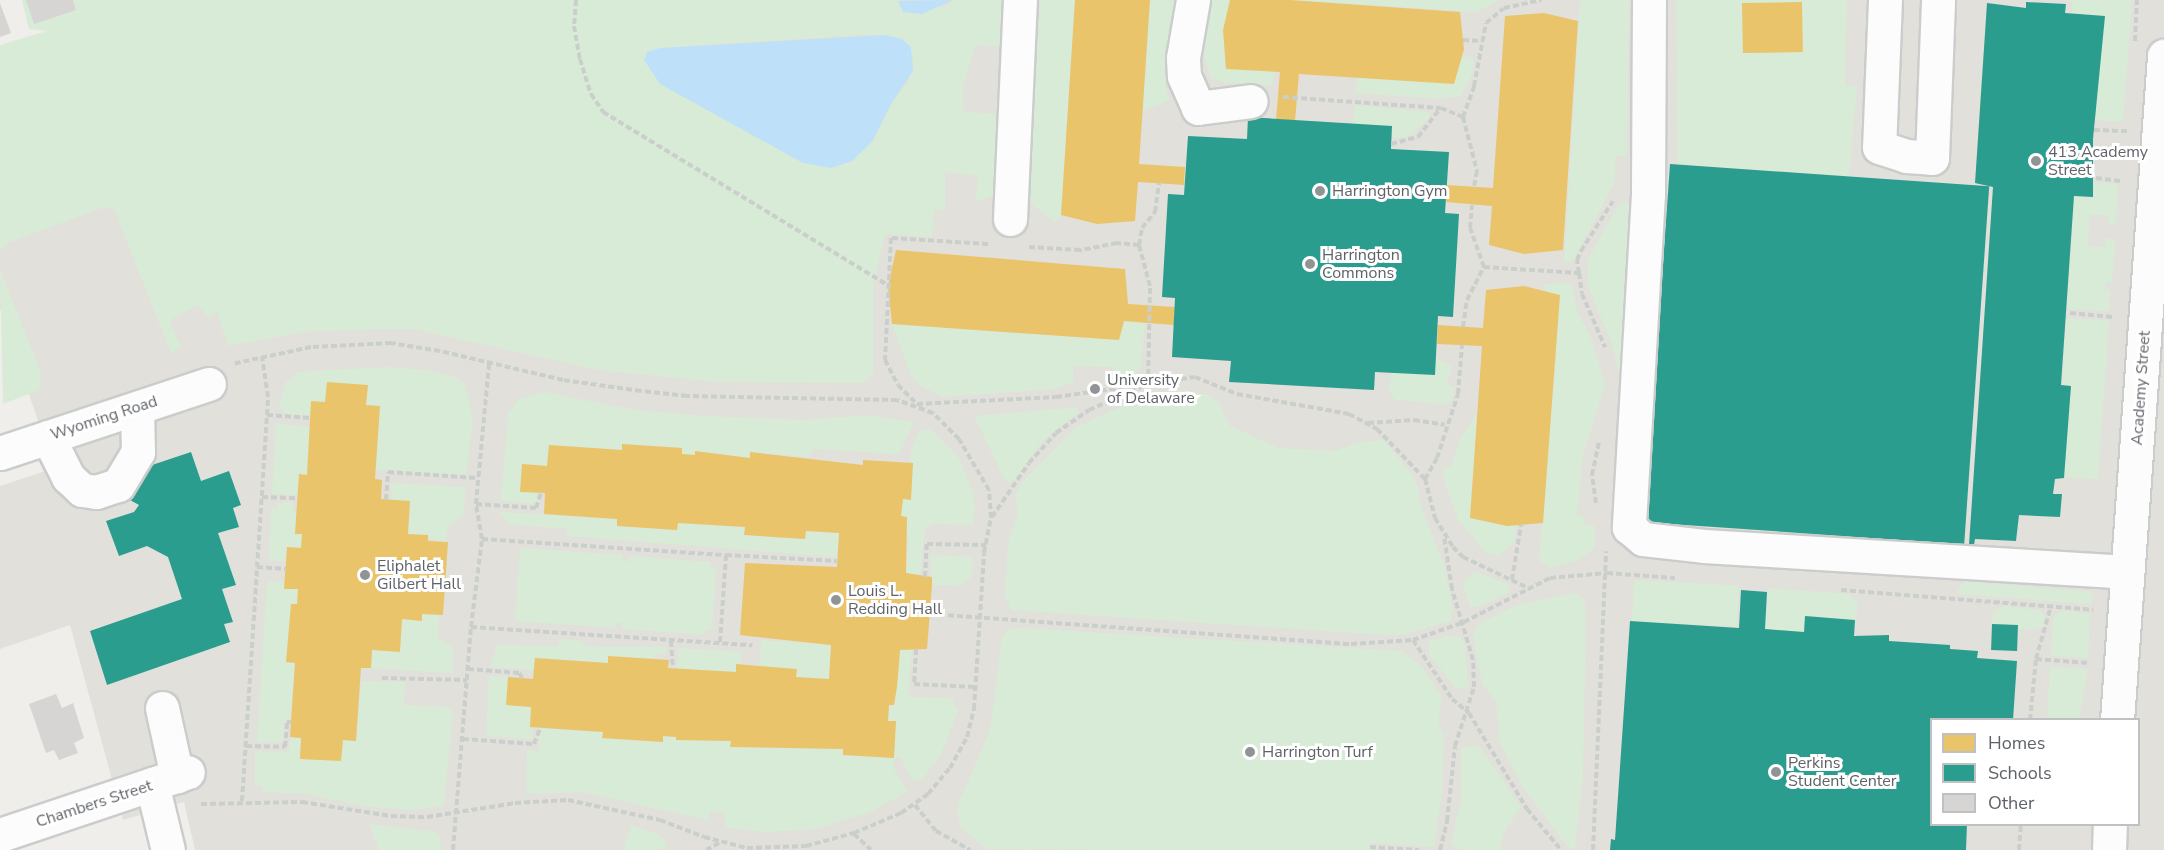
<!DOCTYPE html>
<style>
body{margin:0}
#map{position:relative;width:2164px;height:850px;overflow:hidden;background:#efeeea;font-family:"Nunito Sans",sans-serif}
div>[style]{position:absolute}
.education>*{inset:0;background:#e2e0da}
.green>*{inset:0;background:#d8ebd6;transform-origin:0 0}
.water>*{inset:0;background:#bfe0f9}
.homes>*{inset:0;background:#e9c46a;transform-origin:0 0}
.schools>*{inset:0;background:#2a9d8f;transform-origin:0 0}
.building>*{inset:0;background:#d6d5d3}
.path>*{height:4px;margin-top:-2px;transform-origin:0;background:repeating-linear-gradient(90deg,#cacfcc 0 6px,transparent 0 9px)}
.roads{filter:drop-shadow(2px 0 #cbcccc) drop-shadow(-2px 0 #cbcccc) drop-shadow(0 2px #cbcccc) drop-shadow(0 -2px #cbcccc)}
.minor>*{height:33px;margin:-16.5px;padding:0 16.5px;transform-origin:16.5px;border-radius:16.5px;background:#fdfcfc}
.dots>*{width:16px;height:16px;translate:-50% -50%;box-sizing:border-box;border:3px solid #fff;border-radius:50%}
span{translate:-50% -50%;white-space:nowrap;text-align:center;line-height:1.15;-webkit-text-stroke:6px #fff;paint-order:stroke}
.poi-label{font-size:16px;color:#5f6368}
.left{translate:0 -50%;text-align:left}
.street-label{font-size:16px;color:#5f6368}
.legend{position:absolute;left:1930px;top:718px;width:210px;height:108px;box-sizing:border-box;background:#fff;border:2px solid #bfc1c3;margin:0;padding:8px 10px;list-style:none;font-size:18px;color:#5f6368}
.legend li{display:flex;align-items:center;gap:12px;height:30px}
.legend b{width:30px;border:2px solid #bfc1c3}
</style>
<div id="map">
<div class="education">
<i style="clip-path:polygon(evenodd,232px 0,2164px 0,2164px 850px,195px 850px,184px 802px,123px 820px,70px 625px,0 649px,0 486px,54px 468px,0 309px,0 233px,232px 0,1932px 720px,2138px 720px,2138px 824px,1932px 824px,1932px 720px)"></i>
</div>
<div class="green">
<i style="clip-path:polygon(evenodd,22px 0,899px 0,944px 7px,953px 0,1014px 0,1008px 47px,975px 45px,962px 90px,964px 112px,1008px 114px,1000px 185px,994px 195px,975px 202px,978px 176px,945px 172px,945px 210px,934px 210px,932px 237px,885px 234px,873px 285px,873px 373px,863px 383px,718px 382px,599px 370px,413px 329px,310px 331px,228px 346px,217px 312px,208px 317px,198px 305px,169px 321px,181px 347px,171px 353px,114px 209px,105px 207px,9px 242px,0 251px,0 45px,47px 31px,29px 29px,22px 0,863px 35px,897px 37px,914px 59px,909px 80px,891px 104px,872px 142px,803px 163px,644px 55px,660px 48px,863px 35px)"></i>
<i style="clip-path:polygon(1040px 0,1075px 0,1061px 215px,1056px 222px,1033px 206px,1029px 193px)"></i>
<i style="clip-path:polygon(1150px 0,1182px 0,1165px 86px,1170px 100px,1143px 111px)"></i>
<i style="clip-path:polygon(1205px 0,1230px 0,1226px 68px,1274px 72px,1272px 86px,1222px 82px,1211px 77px,1198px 40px)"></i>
<i style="clip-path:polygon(1290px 0,1499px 0,1477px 12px)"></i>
<i style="clip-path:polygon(1580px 0,1629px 0,1627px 149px,1625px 156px,1616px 156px,1614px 184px,1573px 260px,1564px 263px)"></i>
<i style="clip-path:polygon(1676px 0,1847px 0,1845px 86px,1857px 86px,1849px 176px,1678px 164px)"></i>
<i style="clip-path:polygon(2059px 0,2132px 0,2123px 122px,2095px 120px,2105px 16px,2072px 13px,2072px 1px)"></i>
<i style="clip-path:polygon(1468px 56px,1474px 59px,1472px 75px,1461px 96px,1440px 99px,1355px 93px,1357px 78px)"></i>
<i style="clip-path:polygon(1355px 105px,1429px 112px,1430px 118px,1407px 137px,1392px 138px,1392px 126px,1353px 124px)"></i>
<i style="clip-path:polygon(2094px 182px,2118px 184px,2116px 225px,2109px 225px,2109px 216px,2090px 214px,2088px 246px,2106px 247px,2106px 239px,2115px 239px,2112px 283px,2105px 283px,2105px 290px,2110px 289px,2109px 311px,2067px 309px,2074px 196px,2093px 197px)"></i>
<i style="clip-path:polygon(1634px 201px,1621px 385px,1613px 347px,1588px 285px,1588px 259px,1620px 203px)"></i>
<i style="clip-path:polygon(0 270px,41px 373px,39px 390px,3px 404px)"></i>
<i style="clip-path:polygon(1571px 283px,1578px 314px,1590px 335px,1605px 385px,1583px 455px,1577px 516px,1585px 517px,1584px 525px,1594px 525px,1595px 548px,1578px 560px,1551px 568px,1539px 560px,1559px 296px,1545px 291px,1544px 284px)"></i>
<i style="clip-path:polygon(2066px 318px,2109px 320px,2098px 479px,2064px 477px,2071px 387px,2062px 385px)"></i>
<i style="clip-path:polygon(1124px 321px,1145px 323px,1141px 367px,1135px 376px,1115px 378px,1114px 367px,1073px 366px,1073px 382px,1054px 389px,943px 397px,921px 386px,911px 375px,892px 324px,1119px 340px)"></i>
<i style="clip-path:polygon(1436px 359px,1452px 365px,1447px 383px,1455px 388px,1452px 401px,1444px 404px,1395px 400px,1389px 391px,1391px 372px)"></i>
<i style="clip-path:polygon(387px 367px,426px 370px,455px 377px,465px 384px,473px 420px,466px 475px,375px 470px,380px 406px,366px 405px,368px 386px,325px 402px,310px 416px,284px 414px,284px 409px,278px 409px,286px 382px,298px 372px)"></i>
<i style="clip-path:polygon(1179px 390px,1209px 395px,1219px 403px,1230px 426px,1278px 448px,1335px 451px,1356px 443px,1384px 440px,1414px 477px,1419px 491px,1420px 504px,1445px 568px,1453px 609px,1451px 621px,1400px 635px,1370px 634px,1011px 610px,1005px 595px,1008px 542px,1018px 512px,1015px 496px,1023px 481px,1076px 427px,1133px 401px,1168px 399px)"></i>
<i style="clip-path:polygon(544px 392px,635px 410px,707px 416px,803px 420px,866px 415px,914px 422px,899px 454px,812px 449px,811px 457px,750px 452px,749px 458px,696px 452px,695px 455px,682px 454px,682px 448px,622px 444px,622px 450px,549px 445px,547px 466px,523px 464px,521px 491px,541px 493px,535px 504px,501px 501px,508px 413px,519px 399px)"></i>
<i style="clip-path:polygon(1079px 407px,1077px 413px,1041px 443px,1012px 483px,1006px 482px,974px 416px)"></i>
<i style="clip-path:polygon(1478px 412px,1470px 518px,1517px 525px,1514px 542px,1499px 556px,1487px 553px,1458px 520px,1443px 476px,1443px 467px,1452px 466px,1460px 439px)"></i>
<i style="clip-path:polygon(276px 423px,310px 427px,307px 475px,299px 475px,298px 495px,272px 494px)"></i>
<i style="clip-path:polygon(930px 429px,959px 458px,973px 493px,975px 508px,973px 525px,933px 524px,925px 529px,920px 577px,906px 573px,908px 536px,901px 516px,903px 499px,911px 499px,910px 453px,920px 430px)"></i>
<i style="clip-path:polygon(391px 483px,466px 487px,463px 517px,449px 524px,445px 542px,408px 534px,391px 500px)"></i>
<i style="clip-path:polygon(292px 502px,302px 534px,301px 548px,287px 547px,286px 561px,269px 561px,271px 509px,277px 509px,278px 503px)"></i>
<i style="clip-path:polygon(499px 512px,617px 519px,617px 526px,677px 530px,678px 523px,745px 527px,745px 535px,799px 539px,805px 539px,806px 531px,839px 533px,837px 557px,566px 536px,567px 529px,508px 524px)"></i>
<i style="clip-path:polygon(520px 548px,622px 555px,622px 561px,628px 562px,629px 556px,710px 562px,710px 567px,716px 567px,712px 629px,706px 629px,705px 635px,622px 629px,622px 623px,616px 623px,615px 628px,515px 621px)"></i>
<i style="clip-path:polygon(930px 555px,973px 557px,971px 577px,960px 586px,932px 585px)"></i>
<i style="clip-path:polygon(1475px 571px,1508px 584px,1509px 592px,1481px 606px,1470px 607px,1463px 584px)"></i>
<i style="left:1634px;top:580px;width:105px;height:41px;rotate:3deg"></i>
<i style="clip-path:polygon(267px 581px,285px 582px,284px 588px,298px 589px,297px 604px,291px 604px,286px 662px,295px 663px,290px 721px,285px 720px,283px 742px,257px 742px)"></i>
<i style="clip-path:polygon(1964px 581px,2093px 592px,2091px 604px,1956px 594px)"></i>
<i style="clip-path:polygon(1768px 588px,1849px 594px,1859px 604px,1857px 613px,1855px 620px,1806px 616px,1804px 632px,1765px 629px)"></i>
<i style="clip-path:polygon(1576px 593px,1585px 601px,1586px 613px,1583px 777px,1575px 849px,1567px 846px,1523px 788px,1500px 743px,1496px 701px,1482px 684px,1473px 635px,1480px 623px,1519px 604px)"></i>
<i style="clip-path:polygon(2004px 606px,2040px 610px,2046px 619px,2044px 627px,2028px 630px,2018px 629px,2017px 625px,1992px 624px,1993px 613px)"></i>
<i style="clip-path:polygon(2062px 610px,2090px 614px,2088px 658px,2051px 656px,2053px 617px)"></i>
<i style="clip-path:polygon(422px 614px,439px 615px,438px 638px,453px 647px,453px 673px,371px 668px,372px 650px,402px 619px,422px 621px)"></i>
<i style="clip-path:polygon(1022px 628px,1402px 651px,1422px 667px,1442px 697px,1438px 723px,1444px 736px,1442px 792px,1434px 847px,1370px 843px,1369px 850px,987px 849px,960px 827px,957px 807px,990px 730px,1002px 637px,1009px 629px)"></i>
<i style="clip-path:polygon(1447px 636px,1458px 636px,1464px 642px,1469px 687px,1456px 689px,1429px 654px,1429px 642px)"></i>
<i style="clip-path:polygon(560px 639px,583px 641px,583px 646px,666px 647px,666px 654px,654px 654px,654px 659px,608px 656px,608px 663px,535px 658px,534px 670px,490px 667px,497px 645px,558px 646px)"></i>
<i style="clip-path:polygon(761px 640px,831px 645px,829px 679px,796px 677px,796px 669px,759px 666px)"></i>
<i style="clip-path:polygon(679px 648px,742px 652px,741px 665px,736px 665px,736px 672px,677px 669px)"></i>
<i style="clip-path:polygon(908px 648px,912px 648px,908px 697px,954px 698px,954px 706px,959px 708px,941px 754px,923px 779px,912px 780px,900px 757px,894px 758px,894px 769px,908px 791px,870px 812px,815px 829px,768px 832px,729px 828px,725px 825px,725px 814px,710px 811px,708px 820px,583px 792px,526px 794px,527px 750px,538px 751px,540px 728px,603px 732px,603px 738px,662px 742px,663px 736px,676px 737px,676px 740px,731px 741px,731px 747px,843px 749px,844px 755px,893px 758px,896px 722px,888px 721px,889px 705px,897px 686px,900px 650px)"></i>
<i style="clip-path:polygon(2050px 667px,2088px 669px,2079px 719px,2047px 719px)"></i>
<i style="clip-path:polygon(489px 676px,508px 677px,531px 707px,533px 739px,486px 736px)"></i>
<i style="clip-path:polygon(361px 681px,405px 682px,404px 705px,448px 707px,453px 711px,444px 806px,417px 810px,370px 807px,305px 794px,262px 792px,262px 785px,255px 785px,255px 751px,289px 752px,290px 737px,301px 738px,300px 759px,341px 761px,343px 740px,356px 741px)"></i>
<i style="clip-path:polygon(1479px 746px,1521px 807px,1505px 830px,1499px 850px,1457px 849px,1451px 843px,1461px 801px,1461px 747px)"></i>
<i style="clip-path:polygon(369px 824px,435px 832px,440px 837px,441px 850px,379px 850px)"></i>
<i style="clip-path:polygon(631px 825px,659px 835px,666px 842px,666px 849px,623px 850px)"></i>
</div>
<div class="water">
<i style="clip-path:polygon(953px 0,922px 14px,903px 12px,898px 1px)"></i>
<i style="clip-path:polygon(885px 35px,902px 39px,911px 47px,913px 71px,891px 104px,872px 142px,852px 161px,831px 168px,803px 163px,660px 84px,644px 60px,647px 52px,660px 48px)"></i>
</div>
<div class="homes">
<i style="clip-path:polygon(1075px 0,1150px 0,1139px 164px,1185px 167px,1184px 185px,1138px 182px,1135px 221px,1097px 224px,1061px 215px)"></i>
<i style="clip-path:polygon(1230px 0,1290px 0,1460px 12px,1464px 49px,1454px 84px,1299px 74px,1295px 121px,1276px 120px,1280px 72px,1226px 69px,1223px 30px)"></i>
<i style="left:1802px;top:2px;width:50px;height:60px;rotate:89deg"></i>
<i style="clip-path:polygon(1544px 13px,1578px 21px,1563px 250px,1524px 254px,1489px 245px,1492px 206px,1446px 202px,1447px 185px,1493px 188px,1505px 16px)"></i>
<i style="clip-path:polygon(896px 250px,1125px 269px,1128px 304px,1175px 307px,1174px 325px,1124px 321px,1119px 340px,892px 324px,888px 286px)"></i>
<i style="clip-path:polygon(1524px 286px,1560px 295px,1543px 523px,1507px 526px,1470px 518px,1482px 346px,1437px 344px,1438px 325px,1483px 328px,1486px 290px)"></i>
<i style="clip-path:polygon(327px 382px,368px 385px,366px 405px,380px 406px,375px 479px,382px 480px,381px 499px,410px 501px,408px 534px,428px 535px,428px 541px,448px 542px,443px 615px,422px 614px,422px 621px,402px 619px,400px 652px,372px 650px,371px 668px,361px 668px,356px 741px,343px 740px,341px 761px,300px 759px,301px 738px,290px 737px,295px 663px,286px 662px,291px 604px,297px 604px,298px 589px,284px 589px,287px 547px,301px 548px,302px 534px,295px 534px,299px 474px,307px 475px,311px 401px,325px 402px)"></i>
<i style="clip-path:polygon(622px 444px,682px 448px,682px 454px,695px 455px,695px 451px,750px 458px,750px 452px,863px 465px,863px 460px,913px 463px,911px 500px,903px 499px,901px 516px,907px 517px,906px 573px,932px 577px,932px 585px,927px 649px,900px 650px,897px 687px,894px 705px,889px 705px,888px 721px,896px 721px,894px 758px,843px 755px,843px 749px,730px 747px,731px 741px,676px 740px,676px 737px,663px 736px,663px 742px,602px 738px,603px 732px,530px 727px,531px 707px,506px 705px,508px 677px,533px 679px,535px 658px,608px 663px,608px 656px,669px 660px,668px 668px,736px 672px,736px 664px,759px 666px,797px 669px,796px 677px,829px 679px,831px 645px,740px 635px,745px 563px,837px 567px,839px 533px,806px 531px,805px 539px,744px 535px,745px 527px,678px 523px,677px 530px,617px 526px,617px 519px,544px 514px,545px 493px,520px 492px,522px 464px,547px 466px,549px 445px,622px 450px)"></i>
</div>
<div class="schools">
<i style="clip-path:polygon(2026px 2px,2066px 4px,2065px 13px,2105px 16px,2093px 139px,2093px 197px,2074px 196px,2061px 385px,2071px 386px,2064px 478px,2055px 479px,2053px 494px,2062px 494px,2060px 517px,2019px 515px,2016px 541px,1975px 539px,1974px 545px,1969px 545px,1993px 187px,1975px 183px,1987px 3px,2026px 8px)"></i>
<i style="clip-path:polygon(1248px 117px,1392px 126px,1391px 149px,1449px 152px,1445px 213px,1459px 214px,1453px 317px,1438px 316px,1435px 375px,1375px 372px,1374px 390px,1229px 382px,1231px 361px,1172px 357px,1175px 298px,1162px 297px,1168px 194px,1184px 195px,1188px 136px,1247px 139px)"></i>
<i style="left:1670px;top:164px;width:320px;height:359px;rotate:4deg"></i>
<i style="clip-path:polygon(191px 452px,201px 481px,229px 471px,241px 505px,233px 508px,239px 527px,218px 533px,236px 585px,222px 589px,233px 622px,224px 624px,230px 642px,107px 685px,90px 631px,182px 599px,168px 557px,147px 546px,119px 556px,106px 521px,134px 512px,139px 505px,121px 495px,146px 467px)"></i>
<i style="clip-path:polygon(1741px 590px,1767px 592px,1765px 629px,1804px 632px,1805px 616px,1855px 620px,1854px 636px,1889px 635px,1889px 641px,1950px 645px,1950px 649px,1978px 651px,1977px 658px,2017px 661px,2013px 720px,1932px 720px,1932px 824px,1967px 824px,1966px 850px,1610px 850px,1611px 839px,1615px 840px,1630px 621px,1739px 628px)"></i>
<i style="left:1992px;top:624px;width:26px;height:26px;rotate:2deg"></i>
</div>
<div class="building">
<i style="clip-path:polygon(26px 0,73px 0,76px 10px,34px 24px)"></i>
<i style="clip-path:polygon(0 3px,11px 33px,0 37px)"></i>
<i style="clip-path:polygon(56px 694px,62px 708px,73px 703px,84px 738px,74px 743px,78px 753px,59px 760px,54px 750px,46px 753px,29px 704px)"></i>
</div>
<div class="path">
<i style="left:576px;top:0;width:26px;rotate:94deg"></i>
<i style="left:574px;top:26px;width:34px;rotate:80deg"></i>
<i style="left:580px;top:59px;width:37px;rotate:73deg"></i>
<i style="left:591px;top:94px;width:22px;rotate:56deg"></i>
<i style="left:603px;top:112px;width:333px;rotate:31.3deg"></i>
<i style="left:1463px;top:40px;width:19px;rotate:3deg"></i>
<i style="left:2135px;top:41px;width:41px;rotate:-87.2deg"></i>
<i style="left:1283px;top:97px;width:158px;rotate:4deg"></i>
<i style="left:1441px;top:108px;width:24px;rotate:22deg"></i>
<i style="left:1463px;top:117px;width:56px;rotate:75.5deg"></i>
<i style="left:1477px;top:171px;width:16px;rotate:101deg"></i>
<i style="left:1463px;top:117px;width:33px;rotate:-70deg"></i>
<i style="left:1474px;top:86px;width:64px;rotate:-79.2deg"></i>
<i style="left:1486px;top:23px;width:23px;rotate:-40deg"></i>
<i style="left:1504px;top:8px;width:38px;rotate:-12deg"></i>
<i style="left:2094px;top:130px;width:34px;rotate:2deg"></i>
<i style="left:1391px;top:144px;width:28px;rotate:-15deg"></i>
<i style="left:1418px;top:137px;width:37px;rotate:-52deg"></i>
<i style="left:2096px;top:178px;width:26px;rotate:7deg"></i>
<i style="left:988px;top:244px;width:97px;rotate:-176.5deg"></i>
<i style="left:891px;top:238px;width:122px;rotate:92.8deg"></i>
<i style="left:885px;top:360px;width:28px;rotate:63deg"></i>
<i style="left:898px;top:385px;width:27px;rotate:45deg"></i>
<i style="left:917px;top:404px;width:139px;rotate:-2.9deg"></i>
<i style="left:1056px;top:397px;width:140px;rotate:-8.2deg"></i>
<i style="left:1195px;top:377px;width:45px;rotate:22deg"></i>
<i style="left:1237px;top:394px;width:114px;rotate:10.1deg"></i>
<i style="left:1349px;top:414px;width:32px;rotate:28deg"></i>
<i style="left:1377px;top:429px;width:69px;rotate:46.2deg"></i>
<i style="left:1425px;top:479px;width:40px;rotate:75.6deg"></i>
<i style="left:1435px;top:518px;width:34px;rotate:58deg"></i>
<i style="left:1453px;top:547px;width:14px;rotate:45deg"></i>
<i style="left:1463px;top:557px;width:74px;rotate:25.5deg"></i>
<i style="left:1139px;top:245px;width:17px;rotate:-80deg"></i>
<i style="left:1142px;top:228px;width:21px;rotate:-51deg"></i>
<i style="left:1155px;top:212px;width:29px;rotate:-82deg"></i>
<i style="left:1484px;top:267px;width:95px;rotate:3.6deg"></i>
<i style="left:1579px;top:273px;width:21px;rotate:82deg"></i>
<i style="left:1582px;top:294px;width:58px;rotate:66.5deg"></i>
<i style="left:1579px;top:273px;width:13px;rotate:-99deg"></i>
<i style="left:1577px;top:260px;width:10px;rotate:-66deg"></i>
<i style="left:1581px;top:251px;width:59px;rotate:-57.4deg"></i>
<i style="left:2070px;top:313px;width:43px;rotate:5.3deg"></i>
<i style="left:1463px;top:327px;width:27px;rotate:-82deg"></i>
<i style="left:1467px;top:300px;width:37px;rotate:-63deg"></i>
<i style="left:1484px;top:267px;width:41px;rotate:-109.7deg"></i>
<i style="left:1470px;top:228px;width:23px;rotate:-85deg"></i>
<i style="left:267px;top:415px;width:44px;rotate:3.9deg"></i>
<i style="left:1368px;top:423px;width:46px;rotate:-3.7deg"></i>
<i style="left:1414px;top:420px;width:31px;rotate:9deg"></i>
<i style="left:1425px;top:479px;width:24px;rotate:-60deg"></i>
<i style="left:1437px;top:458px;width:67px;rotate:-71.8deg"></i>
<i style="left:1458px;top:394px;width:49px;rotate:-85.3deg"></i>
<i style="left:262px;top:497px;width:36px;rotate:2deg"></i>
<i style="left:386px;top:500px;width:28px;rotate:-86deg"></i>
<i style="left:388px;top:472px;width:90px;rotate:3.8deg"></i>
<i style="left:1596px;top:503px;width:28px;rotate:-98deg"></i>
<i style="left:1592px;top:475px;width:33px;rotate:-78deg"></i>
<i style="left:476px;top:504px;width:60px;rotate:3.8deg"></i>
<i style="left:536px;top:508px;width:16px;rotate:-72deg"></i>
<i style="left:992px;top:517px;width:65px;rotate:-55.6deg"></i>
<i style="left:1029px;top:463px;width:40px;rotate:-48deg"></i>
<i style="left:1056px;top:433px;width:40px;rotate:-34.9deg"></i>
<i style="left:1089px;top:410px;width:64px;rotate:-23.8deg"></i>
<i style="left:1148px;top:384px;width:98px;rotate:-88.8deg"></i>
<i style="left:1150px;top:286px;width:42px;rotate:-105deg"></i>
<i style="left:1139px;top:245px;width:22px;rotate:-175deg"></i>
<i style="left:1117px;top:243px;width:38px;rotate:169deg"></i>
<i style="left:1080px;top:250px;width:51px;rotate:-176.6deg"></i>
<i style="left:482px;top:539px;width:245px;rotate:3.8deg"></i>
<i style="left:726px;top:555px;width:89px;rotate:93.9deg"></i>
<i style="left:726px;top:555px;width:111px;rotate:3.1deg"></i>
<i style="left:257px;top:567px;width:29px;rotate:4deg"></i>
<i style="left:925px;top:577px;width:33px;rotate:-87deg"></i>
<i style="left:927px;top:544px;width:59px;rotate:1deg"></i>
<i style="left:1512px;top:580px;width:56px;rotate:-80.7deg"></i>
<i style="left:1841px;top:590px;width:253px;rotate:4.5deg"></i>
<i style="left:930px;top:614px;width:422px;rotate:4.1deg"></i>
<i style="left:1351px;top:644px;width:62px;rotate:-3.7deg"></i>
<i style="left:1413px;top:640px;width:54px;rotate:-19.4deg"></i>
<i style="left:1464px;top:622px;width:97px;rotate:-27.1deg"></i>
<i style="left:1550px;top:578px;width:57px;rotate:-5deg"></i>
<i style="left:1607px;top:573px;width:68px;rotate:4.2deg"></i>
<i style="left:471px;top:627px;width:282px;rotate:3.7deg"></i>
<i style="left:1413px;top:640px;width:71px;rotate:56.5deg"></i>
<i style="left:1452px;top:699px;width:22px;rotate:39deg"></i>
<i style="left:1469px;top:713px;width:112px;rotate:58.9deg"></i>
<i style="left:1527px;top:809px;width:53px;rotate:50.3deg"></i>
<i style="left:671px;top:641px;width:27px;rotate:86deg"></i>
<i style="left:916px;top:649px;width:35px;rotate:93deg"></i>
<i style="left:914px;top:684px;width:62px;rotate:2.8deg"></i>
<i style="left:2036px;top:659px;width:53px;rotate:4.3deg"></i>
<i style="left:468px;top:669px;width:51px;rotate:4.5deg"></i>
<i style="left:519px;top:673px;width:6px;rotate:59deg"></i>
<i style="left:382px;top:678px;width:85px;rotate:1.3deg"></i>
<i style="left:2030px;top:720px;width:61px;rotate:-84.4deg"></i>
<i style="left:2036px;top:659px;width:55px;rotate:-74.2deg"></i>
<i style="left:463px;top:739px;width:71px;rotate:4deg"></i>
<i style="left:534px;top:744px;width:17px;rotate:-69deg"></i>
<i style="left:246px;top:746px;width:39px;rotate:1deg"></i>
<i style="left:285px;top:747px;width:25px;rotate:-85deg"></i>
<i style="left:287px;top:722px;width:4px"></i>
<i style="left:242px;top:801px;width:405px;rotate:-86.3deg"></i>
<i style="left:268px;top:397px;width:41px;rotate:-98.3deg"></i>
<i style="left:201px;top:804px;width:101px;rotate:-1.1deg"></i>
<i style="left:302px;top:802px;width:90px;rotate:8.9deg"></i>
<i style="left:391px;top:816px;width:36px;rotate:2deg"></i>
<i style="left:427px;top:817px;width:89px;rotate:-9deg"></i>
<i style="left:515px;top:803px;width:53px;rotate:-3.2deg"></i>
<i style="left:568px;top:800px;width:94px;rotate:12.3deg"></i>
<i style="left:660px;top:820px;width:47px;rotate:21.1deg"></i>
<i style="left:704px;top:837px;width:44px;rotate:14.3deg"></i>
<i style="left:747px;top:848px;width:59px;rotate:-1.9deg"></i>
<i style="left:806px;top:846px;width:50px;rotate:-15.2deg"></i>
<i style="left:854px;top:833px;width:51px;rotate:-23.1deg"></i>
<i style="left:901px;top:813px;width:33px;rotate:-35deg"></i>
<i style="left:928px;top:794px;width:34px;rotate:-50deg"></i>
<i style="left:950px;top:768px;width:35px;rotate:-61deg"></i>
<i style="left:967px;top:737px;width:29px;rotate:-76deg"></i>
<i style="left:974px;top:709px;width:156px;rotate:-86.3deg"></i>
<i style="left:984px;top:553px;width:36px;rotate:-79deg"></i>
<i style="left:991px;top:518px;width:28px;rotate:-94deg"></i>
<i style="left:989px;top:490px;width:59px;rotate:-120.5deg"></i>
<i style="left:959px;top:439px;width:37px;rotate:-135deg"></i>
<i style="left:933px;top:413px;width:38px;rotate:-160deg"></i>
<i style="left:897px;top:400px;width:210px;rotate:-178.9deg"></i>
<i style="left:687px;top:396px;width:46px;rotate:-173.8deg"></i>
<i style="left:641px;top:391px;width:79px;rotate:-172deg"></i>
<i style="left:563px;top:380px;width:126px;rotate:-166.7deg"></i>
<i style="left:440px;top:351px;width:50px;rotate:-170.7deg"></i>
<i style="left:391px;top:343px;width:80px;rotate:177.1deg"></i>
<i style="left:311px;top:347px;width:81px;rotate:167.9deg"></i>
<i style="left:915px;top:805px;width:33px;rotate:51deg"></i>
<i style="left:936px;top:831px;width:39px;rotate:29deg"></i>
<i style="left:854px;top:834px;width:23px;rotate:43deg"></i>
<i style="left:1370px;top:847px;width:49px;rotate:3.5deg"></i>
<i style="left:453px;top:850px;width:224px;rotate:-85.4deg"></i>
<i style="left:471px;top:627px;width:89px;rotate:-82.9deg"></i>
<i style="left:482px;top:539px;width:36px;rotate:-100deg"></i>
<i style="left:476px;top:504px;width:142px;rotate:-84.7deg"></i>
<i style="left:706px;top:850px;width:15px;rotate:-28deg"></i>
<i style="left:1440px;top:850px;width:30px;rotate:-76deg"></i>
<i style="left:1447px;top:821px;width:75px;rotate:-83.9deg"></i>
<i style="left:1455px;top:746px;width:62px;rotate:-72.1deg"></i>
<i style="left:1474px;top:687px;width:27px;rotate:-92deg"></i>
<i style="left:1473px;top:660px;width:74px;rotate:-106.5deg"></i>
<i style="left:1452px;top:589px;width:54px;rotate:-98.6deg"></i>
<i style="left:1593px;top:850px;width:299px;rotate:-87.5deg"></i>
<i style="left:2019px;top:850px;width:26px;rotate:-86deg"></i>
</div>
<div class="roads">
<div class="minor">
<i style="left:1193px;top:0;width:59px;rotate:99.8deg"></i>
<i style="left:1183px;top:58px;width:18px;rotate:87deg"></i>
<i style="left:1184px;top:76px;width:35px;rotate:66deg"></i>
<i style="left:1198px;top:108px;width:53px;rotate:-7.5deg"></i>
<i style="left:1649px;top:0;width:194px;rotate:90.3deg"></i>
<i style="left:1648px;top:194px;width:334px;rotate:93.3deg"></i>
<i style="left:1629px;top:527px;width:18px;rotate:41deg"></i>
<i style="left:1643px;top:539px;width:61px;rotate:6.5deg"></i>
<i style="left:1704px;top:546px;width:424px;rotate:3.5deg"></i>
<i style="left:1885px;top:0;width:147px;rotate:92.3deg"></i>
<i style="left:1879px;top:147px;width:28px;rotate:18deg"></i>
<i style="left:1906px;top:156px;width:26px;rotate:4deg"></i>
<i style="left:1932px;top:158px;width:158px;rotate:-87.8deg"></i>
<i style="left:1010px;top:219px;width:219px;rotate:-87.4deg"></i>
<i style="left:48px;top:437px;width:45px;rotate:63.4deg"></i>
<i style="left:68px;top:477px;width:19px;rotate:43deg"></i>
<i style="left:82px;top:490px;width:14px;rotate:8deg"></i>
<i style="left:96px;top:492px;width:23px;rotate:-18deg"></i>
<i style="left:118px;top:485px;width:39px;rotate:-59deg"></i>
<i style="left:138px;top:452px;width:44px;rotate:-91.3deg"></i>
<i style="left:0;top:453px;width:220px;rotate:-18.3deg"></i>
<i style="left:162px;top:708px;width:70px;rotate:77.6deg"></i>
<i style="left:2117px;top:720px;width:666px;rotate:-85.95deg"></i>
<i style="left:152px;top:784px;width:68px;rotate:76.4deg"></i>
<i style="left:0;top:835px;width:198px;rotate:-18.5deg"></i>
<i style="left:2109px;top:850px;width:26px;rotate:-88deg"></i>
</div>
</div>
<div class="dots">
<i style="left:2036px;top:161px;background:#919496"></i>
<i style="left:1320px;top:191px;background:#919496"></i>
<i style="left:1310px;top:264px;background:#919496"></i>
<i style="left:1095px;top:389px;background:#919496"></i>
<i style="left:365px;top:575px;background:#919496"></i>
<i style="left:836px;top:600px;background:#919496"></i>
<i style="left:1250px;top:752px;background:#919496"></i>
<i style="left:1776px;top:772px;background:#919496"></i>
</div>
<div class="poi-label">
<span class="left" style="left:2048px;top:161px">413 Academy<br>Street</span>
<span class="left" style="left:1332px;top:191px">Harrington Gym</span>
<span class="left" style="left:1322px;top:264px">Harrington<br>Commons</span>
<span class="left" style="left:1107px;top:389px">University<br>of Delaware</span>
<span class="left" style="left:377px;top:575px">Eliphalet<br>Gilbert Hall</span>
<span class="left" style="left:848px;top:600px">Louis L.<br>Redding Hall</span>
<span class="left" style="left:1262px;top:752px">Harrington Turf</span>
<span class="left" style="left:1788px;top:772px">Perkins<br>Student Center</span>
</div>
<div class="street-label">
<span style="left:2141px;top:388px;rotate:-86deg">Academy Street</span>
<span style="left:104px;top:418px;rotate:-18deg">Wyoming Road</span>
<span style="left:94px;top:804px;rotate:-18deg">Chambers Street</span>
</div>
<ul class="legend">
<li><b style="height:16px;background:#e9c46a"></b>Homes</li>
<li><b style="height:16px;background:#2a9d8f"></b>Schools</li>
<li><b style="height:16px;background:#d6d5d3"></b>Other</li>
</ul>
</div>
